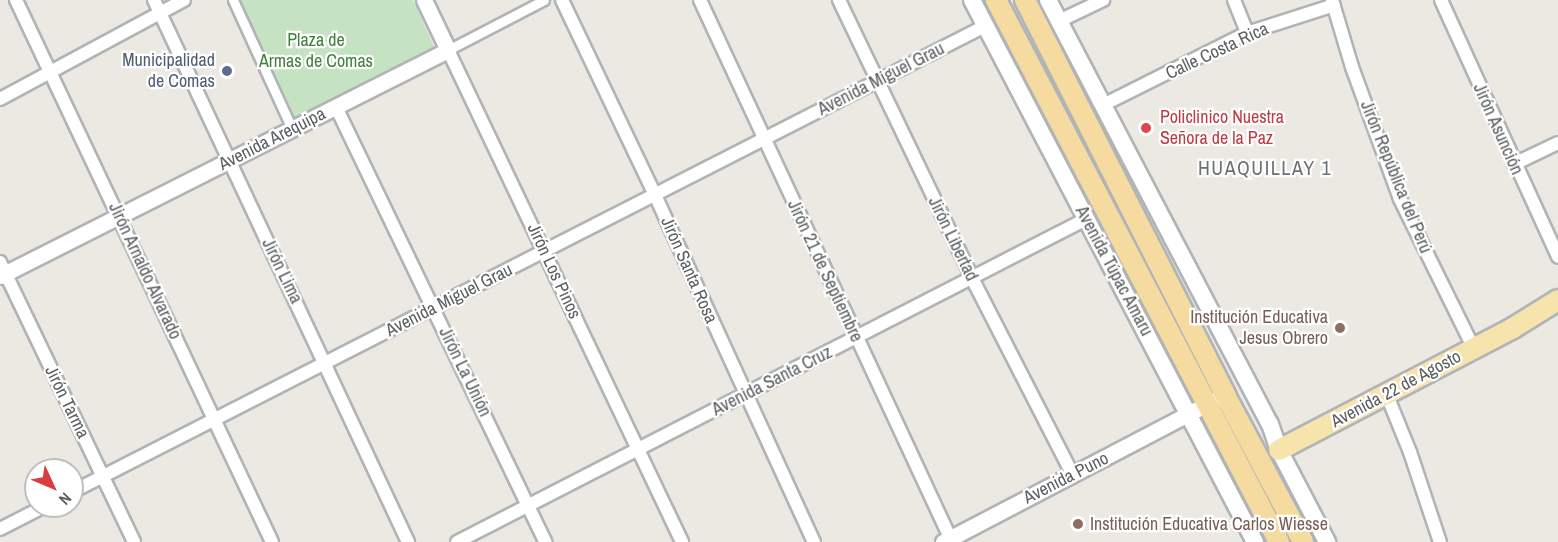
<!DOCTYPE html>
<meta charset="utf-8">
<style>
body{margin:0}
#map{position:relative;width:1558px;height:542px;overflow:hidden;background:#ece9e3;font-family:"Archivo Narrow",sans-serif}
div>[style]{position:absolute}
.green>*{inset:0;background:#c5e2c2}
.roads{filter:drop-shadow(2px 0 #b0b4b7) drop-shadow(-2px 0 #b0b4b7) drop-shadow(0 2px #b0b4b7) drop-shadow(0 -2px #b0b4b7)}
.pedestrian>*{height:9px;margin:-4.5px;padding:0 4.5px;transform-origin:4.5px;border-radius:4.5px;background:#fff}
.minor>*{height:12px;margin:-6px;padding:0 6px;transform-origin:6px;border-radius:6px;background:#fff}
.tertiary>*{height:15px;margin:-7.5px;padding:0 7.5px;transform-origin:7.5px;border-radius:7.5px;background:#fff}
.secondary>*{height:16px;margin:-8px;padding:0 8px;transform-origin:8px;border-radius:8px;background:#fff}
.primary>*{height:20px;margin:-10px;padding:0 10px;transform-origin:10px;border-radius:10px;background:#f7e4ad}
.trunk>*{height:20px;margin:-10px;padding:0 10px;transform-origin:10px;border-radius:10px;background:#f5dba0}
.dots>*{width:16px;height:16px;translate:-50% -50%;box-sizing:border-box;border:3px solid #fff;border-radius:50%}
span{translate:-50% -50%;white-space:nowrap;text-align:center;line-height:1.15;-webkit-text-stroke:4.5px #fff;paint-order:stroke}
.park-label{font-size:18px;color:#40803c}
.street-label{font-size:18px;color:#5b5f62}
.service-label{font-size:18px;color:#4e5e75}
.right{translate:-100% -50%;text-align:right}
.health-label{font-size:18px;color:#be3a42}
.left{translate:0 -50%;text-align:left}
.education-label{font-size:18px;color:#785e54}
.neighbourhood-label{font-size:20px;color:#6c7174;letter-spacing:1.5px}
.north{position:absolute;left:24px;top:458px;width:60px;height:60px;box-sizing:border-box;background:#fff;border:2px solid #bdbfc0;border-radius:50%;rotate:134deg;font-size:16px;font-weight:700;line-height:24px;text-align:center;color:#5b5f62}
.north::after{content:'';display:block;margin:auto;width:21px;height:27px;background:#d93d3f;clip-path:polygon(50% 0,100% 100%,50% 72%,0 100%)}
</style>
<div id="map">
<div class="green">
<i style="clip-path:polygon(236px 0,413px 0,434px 47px,291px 122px)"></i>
</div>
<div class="roads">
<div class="pedestrian">
<i style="left:233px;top:0;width:142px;rotate:65.4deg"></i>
<i style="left:448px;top:50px;width:108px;rotate:-27.5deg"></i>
</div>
<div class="minor">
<i style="left:16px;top:0;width:599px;rotate:64.72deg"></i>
<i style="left:154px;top:0;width:599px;rotate:64.89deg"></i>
<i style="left:562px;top:0;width:216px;rotate:64.5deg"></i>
<i style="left:655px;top:195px;width:382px;rotate:65.4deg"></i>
<i style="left:700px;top:0;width:598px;rotate:65.06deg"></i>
<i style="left:839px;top:0;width:308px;rotate:64.4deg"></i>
<i style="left:972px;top:278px;width:221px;rotate:62.9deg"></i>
<i style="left:1234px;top:0;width:35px;rotate:68deg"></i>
<i style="left:1332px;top:0;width:70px;rotate:73.4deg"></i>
<i style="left:1352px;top:67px;width:140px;rotate:70deg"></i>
<i style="left:1400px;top:199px;width:167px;rotate:63.7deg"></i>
<i style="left:1441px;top:0;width:282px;rotate:65.5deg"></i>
<i style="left:1059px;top:21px;width:49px;rotate:-25.5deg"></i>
<i style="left:448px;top:50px;width:545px;rotate:64.56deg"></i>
<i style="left:0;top:99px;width:209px;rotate:-28.3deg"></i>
<i style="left:1103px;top:105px;width:161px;rotate:-26.6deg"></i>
<i style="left:1247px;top:33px;width:91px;rotate:-17.8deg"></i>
<i style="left:336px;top:107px;width:483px;rotate:64.3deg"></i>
<i style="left:1514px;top:164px;width:49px;rotate:-25.5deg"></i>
<i style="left:0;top:262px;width:310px;rotate:64.4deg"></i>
<i style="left:1386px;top:393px;width:64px;rotate:67.9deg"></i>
<i style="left:1410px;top:452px;width:95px;rotate:71.6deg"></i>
<i style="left:72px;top:492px;width:1025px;rotate:-27.04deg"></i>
<i style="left:0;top:529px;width:51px;rotate:-27.1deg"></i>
<i style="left:457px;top:542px;width:707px;rotate:-27.18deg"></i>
</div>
<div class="tertiary">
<i style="left:0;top:276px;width:502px;rotate:-26.77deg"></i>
<i style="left:448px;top:50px;width:55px;rotate:-115.6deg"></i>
<i style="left:943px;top:542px;width:309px;rotate:-27.6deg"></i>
</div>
<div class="secondary">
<i style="left:972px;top:0;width:611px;rotate:62.43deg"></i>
<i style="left:1048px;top:0;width:479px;rotate:62.4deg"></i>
<i style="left:1270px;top:424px;width:28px;rotate:71deg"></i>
<i style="left:1279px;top:450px;width:104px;rotate:62.4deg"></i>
</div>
<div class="primary">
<i style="left:1279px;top:450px;width:264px;rotate:-27.5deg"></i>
<i style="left:1513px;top:328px;width:53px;rotate:-31.9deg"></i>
</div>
<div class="trunk">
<i style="left:996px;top:0;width:611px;rotate:62.43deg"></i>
<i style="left:1025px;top:0;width:443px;rotate:63.1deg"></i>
<i style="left:1225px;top:395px;width:166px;rotate:62deg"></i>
</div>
</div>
<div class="dots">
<i style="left:227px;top:71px;background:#5c6f8a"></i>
<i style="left:1146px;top:128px;background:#e0444e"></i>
<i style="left:1340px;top:328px;background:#8d6e63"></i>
<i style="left:1078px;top:524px;background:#8d6e63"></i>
</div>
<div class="park-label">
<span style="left:316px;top:51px">Plaza de<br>Armas de Comas</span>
</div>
<div class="street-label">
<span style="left:1217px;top:51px;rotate:-25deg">Calle Costa Rica</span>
<span style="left:881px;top:79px;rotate:-27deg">Avenida Miguel Grau</span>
<span style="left:1498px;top:129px;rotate:66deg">Jirón Asunción</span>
<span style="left:272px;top:139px;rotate:-27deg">Avenida Arequipa</span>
<span style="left:1396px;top:177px;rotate:68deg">Jirón República del Perú</span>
<span style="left:953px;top:239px;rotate:64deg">Jirón Libertad</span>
<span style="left:689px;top:270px;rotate:66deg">Jirón Santa Rosa</span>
<span style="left:145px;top:271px;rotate:65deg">Jirón Arnaldo Alvarado</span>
<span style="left:282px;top:271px;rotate:64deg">Jirón Lima</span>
<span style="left:554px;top:271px;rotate:65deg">Jirón Los Pinos</span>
<span style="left:825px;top:271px;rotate:65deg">Jirón 21 de Septiembre</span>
<span style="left:1114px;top:271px;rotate:62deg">Avenida Túpac Amaru</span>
<span style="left:449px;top:300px;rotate:-27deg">Avenida Miguel Grau</span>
<span style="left:465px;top:372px;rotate:64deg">Jirón La Unión</span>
<span style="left:772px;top:381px;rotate:-27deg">Avenida Santa Cruz</span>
<span style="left:1396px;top:389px;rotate:-28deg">Avenida 22 de Agosto</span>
<span style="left:67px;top:402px;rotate:64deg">Jirón Tarma</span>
<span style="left:1066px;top:478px;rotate:-27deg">Avenida Puno</span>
</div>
<div class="service-label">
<span class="right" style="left:215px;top:71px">Municipalidad<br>de Comas</span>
</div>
<div class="health-label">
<span class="left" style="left:1160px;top:128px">Policlinico Nuestra<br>Señora de la Paz</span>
</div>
<div class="education-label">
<span class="right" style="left:1328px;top:328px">Institución Educativa<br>Jesus Obrero</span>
<span class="left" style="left:1090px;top:524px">Institución Educativa Carlos Wiesse</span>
</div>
<div class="neighbourhood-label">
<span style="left:1265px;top:167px">HUAQUILLAY 1</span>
</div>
<div class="north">N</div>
</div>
